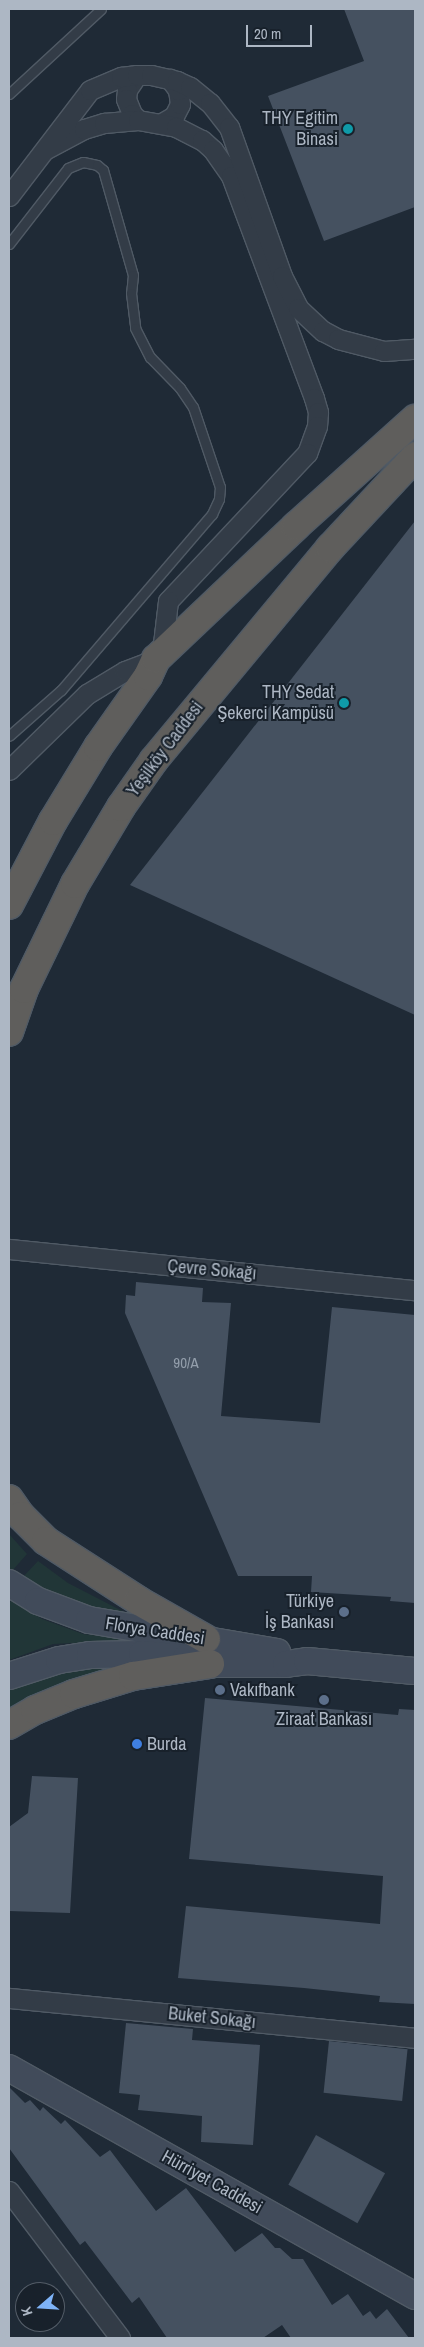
<!DOCTYPE html>
<meta charset="utf-8">
<style>
body{margin:0}
#map{position:relative;width:424px;height:2347px;overflow:hidden;background:#1f2a36;font-family:"Archivo Narrow",sans-serif}
div>[style]{position:absolute}
.green>*{inset:0;background:#213637}
.building>*{inset:0;background:#455160;transform-origin:0 0}
.roads{filter:drop-shadow(1px 0 #505a65) drop-shadow(-1px 0 #505a65) drop-shadow(0 1px #505a65) drop-shadow(0 -1px #505a65)}
.service>*{height:9px;margin:-4.5px;padding:0 4.5px;transform-origin:4.5px;border-radius:4.5px;background:#333c47}
.minor>*{height:19px;margin:-9.5px;padding:0 9.5px;transform-origin:9.5px;border-radius:9.5px;background:#333c47}
.secondary>*{height:26px;margin:-13px;padding:0 13px;transform-origin:13px;border-radius:13px;background:#414b5a}
.trunk>*{height:28px;margin:-14px;padding:0 14px;transform-origin:14px;border-radius:14px;background:#5f5e5c}
.dots>*{width:14px;height:14px;translate:-50% -50%;box-sizing:border-box;border:2px solid #18212b;border-radius:50%}
span{translate:-50% -50%;white-space:nowrap;text-align:center;line-height:1.15;-webkit-text-stroke:4px #18212b;paint-order:stroke}
.number-label{font-size:15px;color:#939eab}
.number-label span{-webkit-text-stroke-width:0}
.poi-label{font-size:18px;color:#adb7c4}
.right{translate:-100% -50%;text-align:right}
.left{translate:0 -50%;text-align:left}
.street-label{font-size:18px;color:#adb7c4}
.frame{position:absolute;inset:0;border:10px solid #adb7c4;pointer-events:none}
.north{position:absolute;left:15px;top:2282px;width:50px;height:50px;box-sizing:border-box;background:#18212b;border:1px solid #545d68;border-radius:50%;rotate:251deg;font-size:14px;font-weight:700;line-height:20px;text-align:center;color:#adb7c4}
.north::after{content:'';display:block;margin:auto;width:18px;height:22px;background:#7eb3f7;clip-path:polygon(50% 0,100% 100%,50% 72%,0 100%)}
.scale{position:absolute;left:246px;top:25px;width:66px;height:22px;box-sizing:border-box;border:2px solid #adb7c4;border-top:0;padding-left:6px;font-size:15px;line-height:18px;white-space:nowrap;color:#adb7c4;-webkit-text-stroke:4px #18212b;paint-order:stroke}
</style>
<div id="map">
<div class="green">
<i style="clip-path:polygon(9px 1534px,27px 1554px,12px 1571px,9px 1568px)"></i>
<i style="clip-path:polygon(38px 1561px,68px 1583px,128px 1614px,80px 1609px,21px 1579px)"></i>
<i style="clip-path:polygon(12px 1600px,42px 1619px,83px 1634px,133px 1640px,53px 1644px,9px 1660px,9px 1603px)"></i>
<i style="clip-path:polygon(114px 1666px,42px 1692px,9px 1709px,9px 1690px,36px 1677px,74px 1668px)"></i>
</div>
<div class="building">
<i style="clip-path:polygon(344px 9px,415px 9px,415px 207px,324px 241px,268px 96px,364px 61px)"></i>
<i style="clip-path:polygon(415px 521px,415px 1015px,130px 885px)"></i>
<i style="clip-path:polygon(136px 1282px,203px 1288px,202px 1302px,231px 1303px,221px 1416px,320px 1423px,332px 1307px,415px 1315px,415px 1603px,390px 1601px,391px 1597px,311px 1592px,312px 1576px,238px 1576px,125px 1313px,126px 1295px,135px 1296px)"></i>
<i style="clip-path:polygon(205px 1698px,398px 1715px,399px 1709px,415px 1710px,415px 2004px,379px 2002px,380px 1996px,304px 1988px,178px 1978px,186px 1906px,380px 1924px,383px 1876px,189px 1859px)"></i>
<i style="clip-path:polygon(32px 1776px,78px 1778px,70px 1913px,9px 1911px,9px 1827px,28px 1813px)"></i>
<i style="clip-path:polygon(126px 2023px,193px 2029px,192px 2040px,260px 2045px,253px 2145px,201px 2142px,202px 2116px,138px 2110px,140px 2095px,119px 2093px)"></i>
<i style="left:329px;top:2041px;width:79px;height:52px;rotate:6deg"></i>
<i style="clip-path:polygon(9px 2087px,25px 2103px,30px 2100px,40px 2111px,43px 2107px,61px 2124px,65px 2120px,100px 2157px,110px 2150px,156px 2211px,186px 2188px,235px 2252px,262px 2233px,275px 2248px,280px 2248px,292px 2259px,303px 2259px,332px 2305px,348px 2294px,363px 2316px,370px 2311px,376px 2319px,387px 2309px,409px 2338px,291px 2338px,282px 2325px,263px 2338px,167px 2338px,139px 2297px,132px 2303px,85px 2241px,80px 2245px,9px 2148px)"></i>
<i style="left:316px;top:2135px;width:79px;height:57px;rotate:29deg"></i>
</div>
<div class="roads">
<div class="service">
<i style="left:9px;top:94px;width:125px;rotate:-42.7deg"></i>
<i style="left:9px;top:244px;width:96px;rotate:-52.2deg"></i>
<i style="left:68px;top:168px;width:16px;rotate:-22deg"></i>
<i style="left:83px;top:162px;width:14px;rotate:12deg"></i>
<i style="left:97px;top:165px;width:8px;rotate:40deg"></i>
<i style="left:103px;top:170px;width:109px;rotate:74.1deg"></i>
<i style="left:133px;top:275px;width:18px;rotate:96deg"></i>
<i style="left:131px;top:293px;width:35px;rotate:83deg"></i>
<i style="left:135px;top:328px;width:33px;rotate:63deg"></i>
<i style="left:150px;top:357px;width:43px;rotate:45.9deg"></i>
<i style="left:180px;top:388px;width:23px;rotate:56deg"></i>
<i style="left:193px;top:407px;width:84px;rotate:71.4deg"></i>
<i style="left:220px;top:487px;width:12px;rotate:95deg"></i>
<i style="left:219px;top:499px;width:17px;rotate:115deg"></i>
<i style="left:212px;top:514px;width:232px;rotate:130.6deg"></i>
<i style="left:61px;top:690px;width:69px;rotate:138.5deg"></i>
</div>
<div class="minor">
<i style="left:137px;top:75px;width:18px;rotate:124deg"></i>
<i style="left:127px;top:90px;width:9px;rotate:96deg"></i>
<i style="left:126px;top:99px;width:16px;rotate:68deg"></i>
<i style="left:132px;top:114px;width:8px;rotate:45deg"></i>
<i style="left:162px;top:123px;width:14px;rotate:-30deg"></i>
<i style="left:174px;top:116px;width:13px;rotate:-63deg"></i>
<i style="left:180px;top:104px;width:14px;rotate:-98deg"></i>
<i style="left:178px;top:90px;width:14px;rotate:-126deg"></i>
<i style="left:46px;top:149px;width:43px;rotate:-27.8deg"></i>
<i style="left:84px;top:129px;width:21px;rotate:-17deg"></i>
<i style="left:104px;top:123px;width:34px;rotate:-5deg"></i>
<i style="left:138px;top:120px;width:39px;rotate:10deg"></i>
<i style="left:176px;top:127px;width:29px;rotate:27deg"></i>
<i style="left:202px;top:140px;width:15px;rotate:42deg"></i>
<i style="left:213px;top:150px;width:32px;rotate:55deg"></i>
<i style="left:231px;top:176px;width:237px;rotate:69.5deg"></i>
<i style="left:314px;top:398px;width:15px;rotate:74deg"></i>
<i style="left:318px;top:412px;width:14px;rotate:94deg"></i>
<i style="left:317px;top:426px;width:29px;rotate:110deg"></i>
<i style="left:307px;top:453px;width:203px;rotate:133.2deg"></i>
<i style="left:168px;top:601px;width:51px;rotate:96.7deg"></i>
<i style="left:9px;top:196px;width:133px;rotate:-52.6deg"></i>
<i style="left:90px;top:90px;width:34px;rotate:-23deg"></i>
<i style="left:121px;top:77px;width:16px;rotate:-7deg"></i>
<i style="left:137px;top:75px;width:14px"></i>
<i style="left:151px;top:75px;width:27px;rotate:13deg"></i>
<i style="left:177px;top:81px;width:14px;rotate:25deg"></i>
<i style="left:190px;top:87px;width:26px;rotate:39deg"></i>
<i style="left:210px;top:103px;width:31px;rotate:52deg"></i>
<i style="left:229px;top:127px;width:158px;rotate:70.4deg"></i>
<i style="left:282px;top:276px;width:36px;rotate:63deg"></i>
<i style="left:298px;top:308px;width:34px;rotate:43deg"></i>
<i style="left:323px;top:331px;width:17px;rotate:28deg"></i>
<i style="left:338px;top:339px;width:48px;rotate:14.6deg"></i>
<i style="left:384px;top:351px;width:31px;rotate:-4deg"></i>
<i style="left:9px;top:770px;width:109px;rotate:-44.3deg"></i>
<i style="left:87px;top:694px;width:44px;rotate:-31.2deg"></i>
<i style="left:125px;top:671px;width:33px;rotate:-21deg"></i>
<i style="left:9px;top:1249px;width:408px;rotate:5.8deg"></i>
<i style="left:9px;top:1998px;width:408px;rotate:5.6deg"></i>
<i style="left:9px;top:2191px;width:184px;rotate:52.9deg"></i>
</div>
<div class="secondary">
<i style="left:9px;top:1583px;width:34px;rotate:32deg"></i>
<i style="left:38px;top:1601px;width:54px;rotate:20.4deg"></i>
<i style="left:89px;top:1620px;width:191px;rotate:9.7deg"></i>
<i style="left:9px;top:1676px;width:52px;rotate:-17.7deg"></i>
<i style="left:59px;top:1660px;width:31px;rotate:-9deg"></i>
<i style="left:90px;top:1655px;width:52px;rotate:-1.1deg"></i>
<i style="left:142px;top:1654px;width:44px;rotate:5.2deg"></i>
<i style="left:186px;top:1658px;width:25px;rotate:14deg"></i>
<i style="left:210px;top:1664px;width:76px"></i>
<i style="left:286px;top:1664px;width:21px;rotate:-8deg"></i>
<i style="left:307px;top:1661px;width:108px;rotate:5.3deg"></i>
<i style="left:9px;top:2068px;width:466px;rotate:29.3deg"></i>
</div>
<div class="trunk">
<i style="left:9px;top:905px;width:95px;rotate:-62.4deg"></i>
<i style="left:53px;top:821px;width:87px;rotate:-58.7deg"></i>
<i style="left:98px;top:747px;width:87px;rotate:-54.8deg"></i>
<i style="left:148px;top:676px;width:19px;rotate:-65deg"></i>
<i style="left:156px;top:659px;width:193px;rotate:-43.5deg"></i>
<i style="left:296px;top:526px;width:160px;rotate:-42deg"></i>
<i style="left:9px;top:1032px;width:46px;rotate:-70.8deg"></i>
<i style="left:24px;top:989px;width:117px;rotate:-64.1deg"></i>
<i style="left:75px;top:884px;width:90px;rotate:-59.1deg"></i>
<i style="left:121px;top:807px;width:57px;rotate:-54.9deg"></i>
<i style="left:154px;top:760px;width:276px;rotate:-50.3deg"></i>
<i style="left:330px;top:548px;width:125px;rotate:-47deg"></i>
<i style="left:9px;top:1499px;width:21px;rotate:55deg"></i>
<i style="left:21px;top:1516px;width:35px;rotate:45deg"></i>
<i style="left:46px;top:1541px;width:111px;rotate:32.8deg"></i>
<i style="left:139px;top:1601px;width:77px;rotate:29.6deg"></i>
<i style="left:9px;top:1725px;width:30px;rotate:-30deg"></i>
<i style="left:35px;top:1710px;width:42px;rotate:-22.3deg"></i>
<i style="left:74px;top:1694px;width:62px;rotate:-17deg"></i>
<i style="left:133px;top:1676px;width:78px;rotate:-8.9deg"></i>
</div>
</div>
<div class="dots">
<i style="left:348px;top:129px;background:#0f9aa8"></i>
<i style="left:344px;top:703px;background:#0f9aa8"></i>
<i style="left:344px;top:1612px;background:#5c6f8a"></i>
<i style="left:220px;top:1690px;background:#5c6f8a"></i>
<i style="left:324px;top:1700px;background:#5c6f8a"></i>
<i style="left:137px;top:1744px;background:#3f7fe0"></i>
</div>
<div class="number-label">
<span style="left:186px;top:1363px">90/A</span>
</div>
<div class="poi-label">
<span class="right" style="left:338px;top:129px">THY Egitim<br>Binasi</span>
<span class="right" style="left:334px;top:703px">THY Sedat<br>Şekerci Kampüsü</span>
<span class="right" style="left:334px;top:1612px">Türkiye<br>İş Bankası</span>
<span class="left" style="left:230px;top:1690px">Vakıfbank</span>
<span style="left:324px;top:1719px">Ziraat Bankası</span>
<span class="left" style="left:147px;top:1744px">Burda</span>
</div>
<div class="street-label">
<span style="left:165px;top:749px;rotate:-53deg">Yeşilköy Caddesi</span>
<span style="left:212px;top:1270px;rotate:5deg">Çevre Sokağı</span>
<span style="left:155px;top:1631px;rotate:9deg">Florya Caddesi</span>
<span style="left:212px;top:2018px;rotate:6deg">Buket Sokağı</span>
<span style="left:212px;top:2182px;rotate:29deg">Hürriyet Caddesi</span>
</div>
<div class="frame"></div>
<div class="north">K</div>
<div class="scale">20 m</div>
</div>
